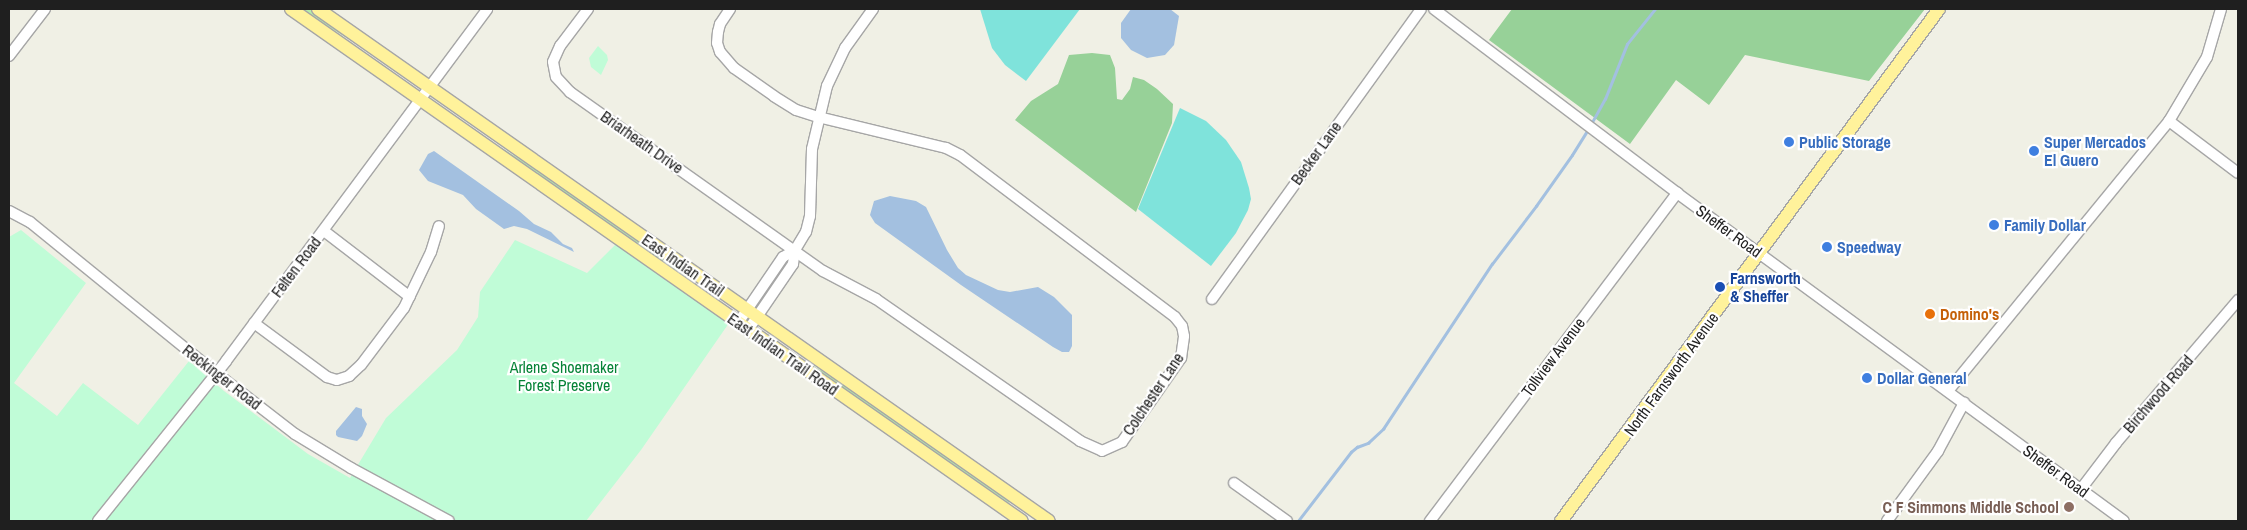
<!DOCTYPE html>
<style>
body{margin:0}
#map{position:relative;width:2247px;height:530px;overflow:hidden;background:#f0f0e5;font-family:"Archivo Narrow",sans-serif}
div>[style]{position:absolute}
.grass>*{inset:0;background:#b5eda8}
.forest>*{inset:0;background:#97d198}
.park>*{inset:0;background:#c0fcd7}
.pitch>*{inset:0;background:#7fe3db}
.water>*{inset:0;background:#a3c0e0}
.stream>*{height:2.5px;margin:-1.25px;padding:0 1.25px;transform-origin:1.25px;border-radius:1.25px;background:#a3c0e0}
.roads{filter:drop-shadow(1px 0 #a6a6a6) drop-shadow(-1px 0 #a6a6a6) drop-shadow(0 1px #a6a6a6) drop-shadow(0 -1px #a6a6a6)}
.minor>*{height:10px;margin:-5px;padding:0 5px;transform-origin:5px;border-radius:5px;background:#fff}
.major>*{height:12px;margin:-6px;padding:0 6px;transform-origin:6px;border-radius:6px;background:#fff29b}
.dots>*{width:14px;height:14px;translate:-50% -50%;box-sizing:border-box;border:2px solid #fff;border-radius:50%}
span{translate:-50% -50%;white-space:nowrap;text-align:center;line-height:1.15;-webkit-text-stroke:4.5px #fff;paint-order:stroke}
.street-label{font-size:16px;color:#1f1f1f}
.shop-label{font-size:16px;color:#366cbe;font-weight:700}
.left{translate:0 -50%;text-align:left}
.transit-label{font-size:16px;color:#164399;font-weight:700}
.food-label{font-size:16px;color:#c56008;font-weight:700}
.park-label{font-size:16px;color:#068337}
.education-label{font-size:16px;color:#785e54;font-weight:700}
.right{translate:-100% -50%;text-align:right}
.frame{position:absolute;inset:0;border:10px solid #1f1f1f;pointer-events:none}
</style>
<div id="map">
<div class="grass">
<i style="clip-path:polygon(300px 9px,310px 9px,364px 47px,363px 48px)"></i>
<i style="clip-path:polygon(485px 138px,533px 167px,695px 282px,643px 251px)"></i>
<i style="clip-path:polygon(802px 359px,851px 388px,1010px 500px,1009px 503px,800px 361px)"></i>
</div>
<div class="forest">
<i style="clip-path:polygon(1512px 9px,1925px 9px,1869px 81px,1745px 55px,1709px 105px,1676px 80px,1630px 144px,1489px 40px)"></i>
<i style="clip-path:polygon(1092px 53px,1110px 55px,1115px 68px,1117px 99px,1122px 100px,1130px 89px,1133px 77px,1144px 80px,1157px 89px,1173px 104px,1172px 123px,1136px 212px,1015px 120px,1031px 101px,1058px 84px,1069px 55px)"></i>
</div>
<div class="park">
<i style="clip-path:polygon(598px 46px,607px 55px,608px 60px,601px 75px,591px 67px,589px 58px)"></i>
<i style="clip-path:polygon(21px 230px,86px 283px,14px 383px,57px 416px,83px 383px,138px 425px,189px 361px,224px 391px,308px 454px,350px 478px,386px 418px,457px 350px,478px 317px,480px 292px,515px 240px,587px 273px,616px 244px,729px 323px,641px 450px,586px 521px,9px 521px,9px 237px)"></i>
</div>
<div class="pitch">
<i style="clip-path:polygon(980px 9px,1080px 9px,1026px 81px,1005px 65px,992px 48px)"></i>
<i style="clip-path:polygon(1180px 108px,1206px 121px,1226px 140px,1241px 162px,1249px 188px,1251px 199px,1248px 210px,1236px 233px,1211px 266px,1138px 209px)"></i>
</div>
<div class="water">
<i style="clip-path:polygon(1131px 9px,1170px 9px,1179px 16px,1174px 45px,1165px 55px,1147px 58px,1131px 50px,1121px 38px,1121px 23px)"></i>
<i style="clip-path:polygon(434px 151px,519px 211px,534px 224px,551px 232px,563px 244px,572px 248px,574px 252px,527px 229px,514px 226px,504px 229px,476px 209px,463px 195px,428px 181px,419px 170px,428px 154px)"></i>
<i style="clip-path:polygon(890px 196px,916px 201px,926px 207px,947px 250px,958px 268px,966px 275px,998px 290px,1010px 292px,1038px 287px,1054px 297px,1072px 315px,1072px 346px,1069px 352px,1062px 352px,1053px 347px,961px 285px,875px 223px,870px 215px,874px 201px)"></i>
<i style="clip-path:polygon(356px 407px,362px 409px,362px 416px,367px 424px,362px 436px,357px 441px,338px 437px,336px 435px,336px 431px)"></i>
</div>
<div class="stream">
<i style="left:1591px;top:124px;width:29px;rotate:-61deg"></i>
<i style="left:1605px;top:99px;width:59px;rotate:-68.2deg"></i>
<i style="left:1627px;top:44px;width:45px;rotate:-51.3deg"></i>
<i style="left:1298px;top:521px;width:87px;rotate:-52.5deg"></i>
<i style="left:1351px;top:452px;width:8px;rotate:-40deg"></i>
<i style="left:1357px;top:447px;width:12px;rotate:-20deg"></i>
<i style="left:1368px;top:443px;width:21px;rotate:-43deg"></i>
<i style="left:1383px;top:429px;width:198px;rotate:-56.6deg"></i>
<i style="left:1492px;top:264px;width:73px;rotate:-52.8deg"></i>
<i style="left:1536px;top:206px;width:62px;rotate:-54.8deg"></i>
<i style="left:1572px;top:155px;width:31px;rotate:-58deg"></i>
</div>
<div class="roads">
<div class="minor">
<i style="left:588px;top:9px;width:46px;rotate:127.1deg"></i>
<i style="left:560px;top:46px;width:17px;rotate:114deg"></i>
<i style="left:553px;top:62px;width:15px;rotate:79deg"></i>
<i style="left:556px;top:77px;width:21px;rotate:47deg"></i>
<i style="left:570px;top:92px;width:310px;rotate:35.3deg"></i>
<i style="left:823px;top:271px;width:60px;rotate:27.8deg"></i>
<i style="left:876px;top:299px;width:249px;rotate:34.8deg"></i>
<i style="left:1080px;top:441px;width:24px;rotate:24deg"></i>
<i style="left:1102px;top:451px;width:22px;rotate:-24deg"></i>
<i style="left:1122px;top:442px;width:103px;rotate:-54.9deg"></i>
<i style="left:1181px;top:358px;width:22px;rotate:-82deg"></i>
<i style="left:1184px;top:336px;width:10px;rotate:-101deg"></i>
<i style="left:1182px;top:326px;width:11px;rotate:-128deg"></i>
<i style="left:1175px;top:317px;width:269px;rotate:-143deg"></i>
<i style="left:960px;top:155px;width:16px;rotate:-153deg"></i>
<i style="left:946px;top:148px;width:132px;rotate:-166.4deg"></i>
<i style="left:818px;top:117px;width:23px;rotate:-162deg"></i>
<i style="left:796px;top:110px;width:26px;rotate:-148deg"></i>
<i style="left:774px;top:96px;width:49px;rotate:-145deg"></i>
<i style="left:734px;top:68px;width:21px;rotate:-131deg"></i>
<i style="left:720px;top:52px;width:9px;rotate:-108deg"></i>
<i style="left:717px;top:43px;width:11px;rotate:-85deg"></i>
<i style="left:718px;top:32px;width:8px;rotate:-76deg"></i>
<i style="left:720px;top:24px;width:18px;rotate:-56deg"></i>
<i style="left:1434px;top:9px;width:305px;rotate:37.1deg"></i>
<i style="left:1677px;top:193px;width:554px;rotate:36.27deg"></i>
<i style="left:9px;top:56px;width:59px;rotate:-52.5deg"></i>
<i style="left:2169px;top:121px;width:86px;rotate:37deg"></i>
<i style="left:9px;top:211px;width:24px;rotate:28deg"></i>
<i style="left:30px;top:222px;width:240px;rotate:39.1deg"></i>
<i style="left:216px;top:373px;width:100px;rotate:37.7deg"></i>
<i style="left:295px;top:434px;width:66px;rotate:31.3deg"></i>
<i style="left:351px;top:468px;width:111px;rotate:28.4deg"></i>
<i style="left:324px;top:231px;width:108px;rotate:37.5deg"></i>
<i style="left:1212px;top:299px;width:357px;rotate:-54.2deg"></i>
<i style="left:254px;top:323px;width:91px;rotate:36.5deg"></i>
<i style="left:327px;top:377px;width:10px;rotate:17deg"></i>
<i style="left:337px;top:380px;width:13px;rotate:-18deg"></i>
<i style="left:349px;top:376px;width:16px;rotate:-43deg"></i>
<i style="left:361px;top:365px;width:71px;rotate:-53deg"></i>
<i style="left:404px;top:308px;width:62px;rotate:-64.3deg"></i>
<i style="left:431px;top:252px;width:27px;rotate:-73deg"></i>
<i style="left:738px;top:323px;width:80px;rotate:-55.7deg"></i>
<i style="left:783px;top:257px;width:14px;rotate:-30deg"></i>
<i style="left:748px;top:330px;width:80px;rotate:-55.7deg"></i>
<i style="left:793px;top:264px;width:14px;rotate:-82deg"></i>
<i style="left:795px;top:250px;width:21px;rotate:-59deg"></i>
<i style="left:806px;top:232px;width:16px;rotate:-76deg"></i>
<i style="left:810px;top:216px;width:67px;rotate:-88.3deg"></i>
<i style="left:812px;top:149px;width:65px;rotate:-76.6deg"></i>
<i style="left:827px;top:86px;width:42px;rotate:-64.7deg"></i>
<i style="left:845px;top:48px;width:48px;rotate:-54.3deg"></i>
<i style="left:1948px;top:391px;width:349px;rotate:-50.7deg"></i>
<i style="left:2169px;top:121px;width:74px;rotate:-59.3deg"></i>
<i style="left:2207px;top:57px;width:50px;rotate:-73.7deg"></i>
<i style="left:1234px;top:483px;width:65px;rotate:35.6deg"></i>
<i style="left:2081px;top:489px;width:58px;rotate:-52.7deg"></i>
<i style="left:2116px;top:443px;width:188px;rotate:-49.5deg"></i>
<i style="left:98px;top:521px;width:205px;rotate:-51.3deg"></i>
<i style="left:226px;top:361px;width:438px;rotate:-53.4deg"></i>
<i style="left:1430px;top:521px;width:411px;rotate:-53deg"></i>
<i style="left:1887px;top:521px;width:87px;rotate:-53.9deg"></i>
<i style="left:1938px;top:451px;width:55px;rotate:-61.6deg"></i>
</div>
<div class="major">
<i style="left:291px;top:9px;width:892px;rotate:35.01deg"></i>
<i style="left:318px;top:9px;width:892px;rotate:35.01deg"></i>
<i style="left:1561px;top:521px;width:636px;rotate:-53.56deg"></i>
</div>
</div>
<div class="dots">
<i style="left:1789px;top:142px;background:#3f7fe0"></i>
<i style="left:2034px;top:151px;background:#3f7fe0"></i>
<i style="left:1994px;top:225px;background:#3f7fe0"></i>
<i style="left:1827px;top:247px;background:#3f7fe0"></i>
<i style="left:1720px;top:287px;background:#1a4fb4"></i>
<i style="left:1930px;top:314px;background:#e8710a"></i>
<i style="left:1867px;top:378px;background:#3f7fe0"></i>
<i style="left:2069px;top:507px;background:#8d6e63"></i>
</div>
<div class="street-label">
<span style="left:642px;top:142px;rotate:35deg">Briarheath Drive</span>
<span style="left:1316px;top:153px;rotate:-54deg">Becker Lane</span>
<span style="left:1729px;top:231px;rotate:36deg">Sheffer Road</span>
<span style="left:683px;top:265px;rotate:35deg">East Indian Trail</span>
<span style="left:296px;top:267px;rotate:-53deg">Felten Road</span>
<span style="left:783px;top:354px;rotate:35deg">East Indian Trail Road</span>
<span style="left:1553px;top:357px;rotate:-53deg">Tollview Avenue</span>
<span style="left:1671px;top:374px;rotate:-54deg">North Farnsworth Avenue</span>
<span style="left:222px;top:377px;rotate:38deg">Reckinger Road</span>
<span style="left:1153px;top:394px;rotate:-56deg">Colchester Lane</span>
<span style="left:2158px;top:394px;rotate:-49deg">Birchwood Road</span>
<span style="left:2056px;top:471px;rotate:36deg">Sheffer Road</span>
</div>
<div class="shop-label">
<span class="left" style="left:1799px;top:142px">Public Storage</span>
<span class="left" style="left:2044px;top:151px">Super Mercados<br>El Guero</span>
<span class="left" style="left:2004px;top:225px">Family Dollar</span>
<span class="left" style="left:1837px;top:247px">Speedway</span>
<span class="left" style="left:1877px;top:378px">Dollar General</span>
</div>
<div class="transit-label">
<span class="left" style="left:1730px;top:287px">Farnsworth<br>&amp; Sheffer</span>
</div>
<div class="food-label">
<span class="left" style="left:1940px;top:314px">Domino's</span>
</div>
<div class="park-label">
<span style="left:564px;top:376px">Arlene Shoemaker<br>Forest Preserve</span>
</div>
<div class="education-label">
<span class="right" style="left:2059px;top:507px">C F Simmons Middle School</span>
</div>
<div class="frame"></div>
</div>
